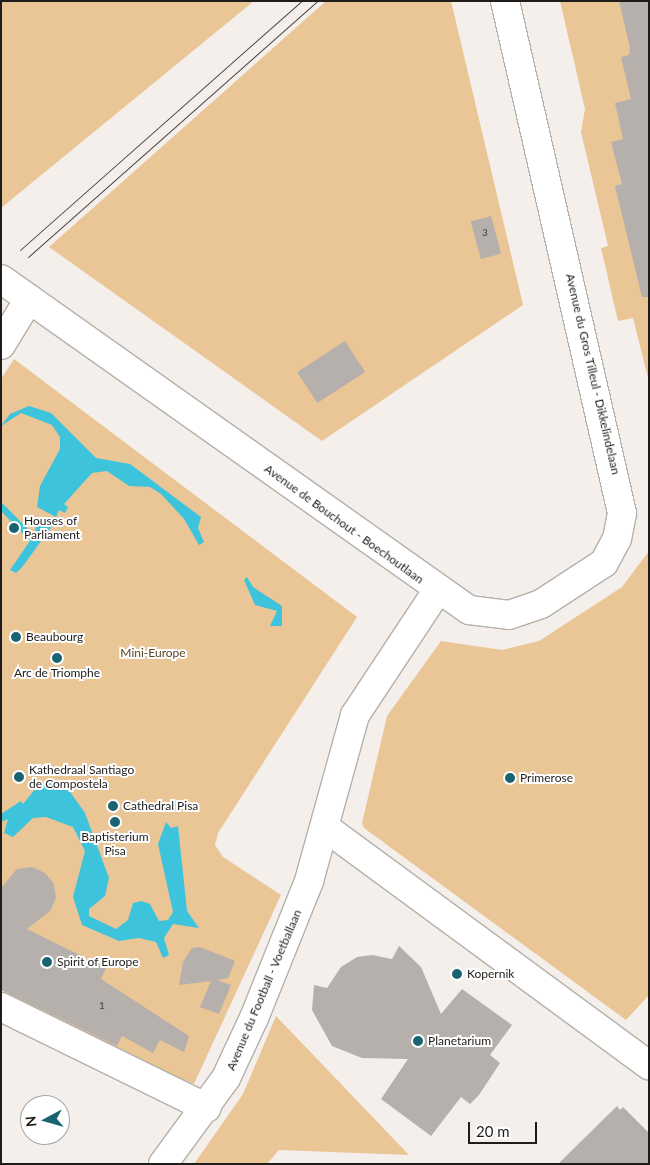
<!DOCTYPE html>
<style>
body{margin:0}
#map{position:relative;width:650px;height:1165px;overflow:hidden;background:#f4efea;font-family:Lato,sans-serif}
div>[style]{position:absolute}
.green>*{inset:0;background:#eac596}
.water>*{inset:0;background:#3dc4dc}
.building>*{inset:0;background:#b5b0ab;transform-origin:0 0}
.roads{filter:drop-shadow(1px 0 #b4b0aa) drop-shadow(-1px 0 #b4b0aa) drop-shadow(0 1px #b4b0aa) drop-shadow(0 -1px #b4b0aa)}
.minor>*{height:28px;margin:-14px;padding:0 14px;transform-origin:14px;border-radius:14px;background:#fff}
.tram>*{height:1px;margin:-0.5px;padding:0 0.5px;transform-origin:0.5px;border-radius:0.5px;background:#43403e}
.dots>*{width:14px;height:14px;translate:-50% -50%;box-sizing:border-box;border:2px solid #fff;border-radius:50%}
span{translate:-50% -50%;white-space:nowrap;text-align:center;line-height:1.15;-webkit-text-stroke:4px #fff;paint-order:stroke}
.number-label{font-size:10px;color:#44423f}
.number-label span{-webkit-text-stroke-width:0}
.street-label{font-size:12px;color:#1f1d1b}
.poi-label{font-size:12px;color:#1f1d1b}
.left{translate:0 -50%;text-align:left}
.park-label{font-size:12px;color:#5c4422}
.frame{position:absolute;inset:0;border:2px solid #1f1d1b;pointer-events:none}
.north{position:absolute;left:20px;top:1095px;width:50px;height:50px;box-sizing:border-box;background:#fff;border:1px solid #a5a5a4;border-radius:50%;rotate:264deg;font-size:14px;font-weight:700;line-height:20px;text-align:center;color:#1f1d1b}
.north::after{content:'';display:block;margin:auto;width:18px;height:22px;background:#1a6471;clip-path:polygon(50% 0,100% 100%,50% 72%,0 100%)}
.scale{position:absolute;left:468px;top:1122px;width:69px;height:22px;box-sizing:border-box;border:2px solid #1f1d1b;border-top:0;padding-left:6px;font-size:15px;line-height:18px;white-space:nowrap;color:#1f1d1b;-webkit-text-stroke:4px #fff;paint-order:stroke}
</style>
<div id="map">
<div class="green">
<i style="clip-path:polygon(1px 1px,254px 1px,1px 208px)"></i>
<i style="clip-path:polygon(326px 1px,451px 1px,523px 305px,322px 441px,49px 247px)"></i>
<i style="clip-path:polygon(560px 1px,649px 1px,649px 382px,633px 318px,618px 321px,601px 248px,608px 246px,581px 132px,585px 109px)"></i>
<i style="clip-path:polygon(14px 359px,357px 617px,218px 833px,215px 845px,223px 857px,281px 895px,194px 1084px,114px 1052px,1px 990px,1px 379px)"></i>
<i style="clip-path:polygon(649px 551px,649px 995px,626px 1020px,364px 828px,362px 823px,387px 716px,441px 641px,502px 650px,539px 641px,622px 587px)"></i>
<i style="clip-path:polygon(276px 1016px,409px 1155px,279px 1150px,267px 1164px,194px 1164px,243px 1094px)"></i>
</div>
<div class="water">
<i style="clip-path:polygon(29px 406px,51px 413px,96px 458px,130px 464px,201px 517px,198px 528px,204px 542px,199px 545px,184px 519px,161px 494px,150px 487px,129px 486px,107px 471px,92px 473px,64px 504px,68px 507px,65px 513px,59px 510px,56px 517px,37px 507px,40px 486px,60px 449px,60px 437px,52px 425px,21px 413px,1px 426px,10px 414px)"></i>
<i style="clip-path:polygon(1px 502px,33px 534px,29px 540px,1px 511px)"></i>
<i style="clip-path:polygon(38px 519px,52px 526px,23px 566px,16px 573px,10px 570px,34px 535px)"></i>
<i style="clip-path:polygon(247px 577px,253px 587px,282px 606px,282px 626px,270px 626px,277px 611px,255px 605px,244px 580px)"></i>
<i style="clip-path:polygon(51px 783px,68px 789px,85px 813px,109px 878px,105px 896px,89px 909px,89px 916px,116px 929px,128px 920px,133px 903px,141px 901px,150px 904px,159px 921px,168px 920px,173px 912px,158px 844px,166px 822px,171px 828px,178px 826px,187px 911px,199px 928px,173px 924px,164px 938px,169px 955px,163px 958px,156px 942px,139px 938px,119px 941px,82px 925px,73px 897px,85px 851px,73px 827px,46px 817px,33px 818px,13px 837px,4px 833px,8px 819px,1px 822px,1px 814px,21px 801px,23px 804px,37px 787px)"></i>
</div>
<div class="building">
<i style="clip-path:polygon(619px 1px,649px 1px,649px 297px,642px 297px,615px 186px,622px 184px,611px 142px,623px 139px,615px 103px,631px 99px,621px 57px,629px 55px,630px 48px)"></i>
<i style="left:491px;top:216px;width:39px;height:21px;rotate:75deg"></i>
<i style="left:345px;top:341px;width:37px;height:57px;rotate:57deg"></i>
<i style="clip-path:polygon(32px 867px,45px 873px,54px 884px,56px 898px,50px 911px,27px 929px,106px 968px,101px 979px,189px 1036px,184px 1052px,160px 1040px,153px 1053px,122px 1036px,117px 1046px,1px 990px,1px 888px,17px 869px)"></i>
<i style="clip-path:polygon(399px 946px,421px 967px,441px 1014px,462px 989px,512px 1025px,490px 1055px,500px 1063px,479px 1095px,470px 1104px,461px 1097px,431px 1136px,381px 1099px,408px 1059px,362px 1058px,332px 1046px,312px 1010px,314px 985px,327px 988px,341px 967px,357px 957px,372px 955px,392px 959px)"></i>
<i style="clip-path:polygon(200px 947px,235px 961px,228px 978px,217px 980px,231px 985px,219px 1014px,200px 1007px,211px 981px,179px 985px,183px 962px,192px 948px)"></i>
<i style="clip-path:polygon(617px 1106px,620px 1110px,623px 1107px,649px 1133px,649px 1164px,558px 1164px)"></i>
</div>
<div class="roads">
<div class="minor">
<i style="left:1px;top:279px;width:573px;rotate:35.27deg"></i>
<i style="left:469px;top:610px;width:40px;rotate:7.1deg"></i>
<i style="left:509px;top:615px;width:34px;rotate:-19deg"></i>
<i style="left:541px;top:604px;width:75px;rotate:-33.1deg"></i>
<i style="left:604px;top:563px;width:27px;rotate:-62deg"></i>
<i style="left:617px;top:539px;width:26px;rotate:-79deg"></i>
<i style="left:622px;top:513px;width:525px;rotate:-102.87deg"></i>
<i style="left:1px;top:345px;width:54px;rotate:-58.7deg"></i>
<i style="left:326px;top:828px;width:401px;rotate:36.3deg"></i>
<i style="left:1px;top:1007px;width:229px;rotate:26.1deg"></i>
<i style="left:163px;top:1164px;width:107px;rotate:-53.8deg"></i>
<i style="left:226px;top:1078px;width:66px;rotate:-65deg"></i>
<i style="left:254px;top:1018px;width:148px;rotate:-68.1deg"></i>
<i style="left:309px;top:881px;width:172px;rotate:-74.5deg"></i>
<i style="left:355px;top:715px;width:149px;rotate:-56.5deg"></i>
</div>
</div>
<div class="tram">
<i style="left:20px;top:250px;width:375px;rotate:-41.5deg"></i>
<i style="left:28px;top:257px;width:386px;rotate:-41.5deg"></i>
</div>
<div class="dots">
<i style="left:14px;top:528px;background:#1a6471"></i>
<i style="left:16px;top:637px;background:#1a6471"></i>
<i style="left:57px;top:658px;background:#1a6471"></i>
<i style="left:19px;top:777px;background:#1a6471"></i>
<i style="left:510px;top:778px;background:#1a6471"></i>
<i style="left:113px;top:806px;background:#1a6471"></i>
<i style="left:115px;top:822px;background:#1a6471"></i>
<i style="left:47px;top:962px;background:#1a6471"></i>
<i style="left:457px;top:974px;background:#1a6471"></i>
<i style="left:418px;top:1041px;background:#1a6471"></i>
</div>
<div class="number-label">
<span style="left:485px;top:233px">3</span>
<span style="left:102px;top:1006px">1</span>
</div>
<div class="street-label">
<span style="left:593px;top:374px;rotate:77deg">Avenue du Gros Tilleul - Dikkelindelaan</span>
<span style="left:344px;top:524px;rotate:36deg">Avenue de Bouchout - Boechoutlaan</span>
<span style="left:264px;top:990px;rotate:-67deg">Avenue du Football - Voetballaan</span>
</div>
<div class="poi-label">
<span class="left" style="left:24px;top:528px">Houses of<br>Parliament</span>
<span class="left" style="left:26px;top:637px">Beaubourg</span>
<span style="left:57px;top:673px">Arc de Triomphe</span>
<span class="left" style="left:29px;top:777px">Kathedraal Santiago<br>de Compostela</span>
<span class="left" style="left:520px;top:778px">Primerose</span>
<span class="left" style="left:123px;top:806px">Cathedral Pisa</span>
<span style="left:115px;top:844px">Baptisterium<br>Pisa</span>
<span class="left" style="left:57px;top:962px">Spirit of Europe</span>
<span class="left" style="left:467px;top:974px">Kopernik</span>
<span class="left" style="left:428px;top:1041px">Planetarium</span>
</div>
<div class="park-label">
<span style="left:153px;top:653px">Mini-Europe</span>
</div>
<div class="frame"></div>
<div class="north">N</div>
<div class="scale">20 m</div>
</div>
